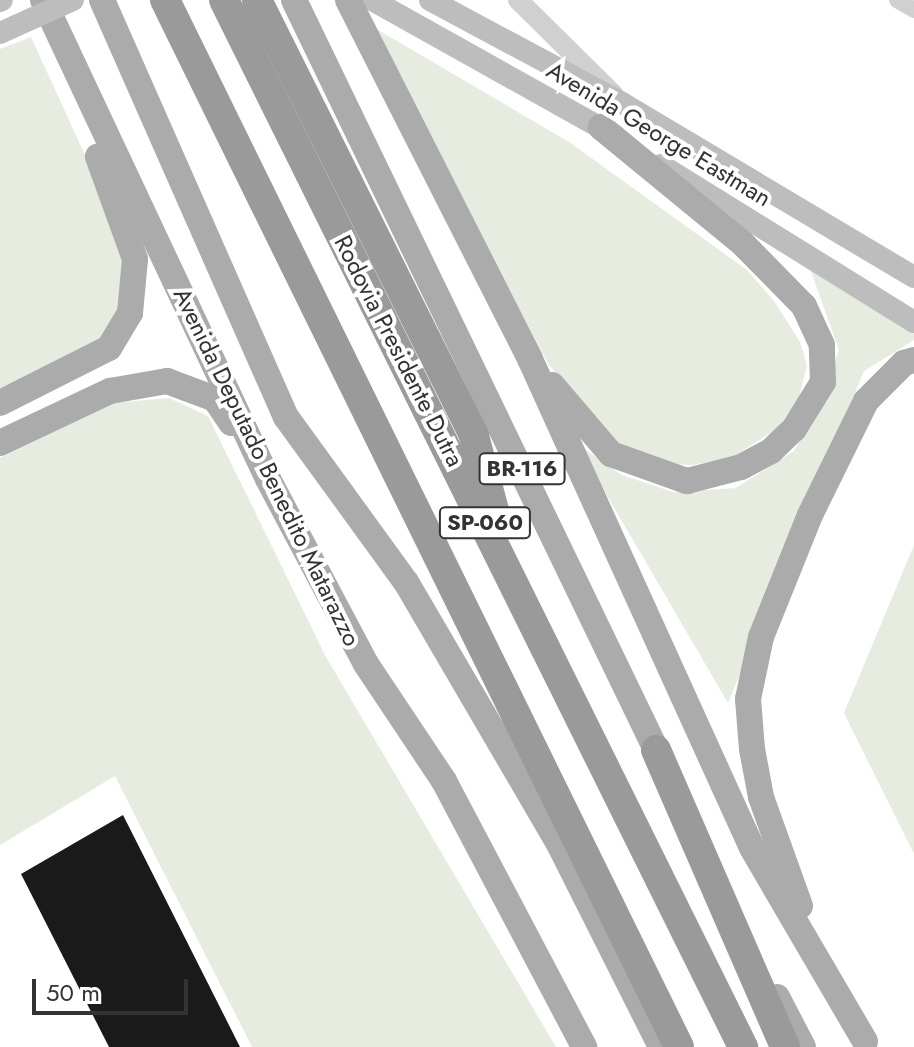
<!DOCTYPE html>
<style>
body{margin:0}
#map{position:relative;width:914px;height:1047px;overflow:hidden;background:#fff;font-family:Jost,sans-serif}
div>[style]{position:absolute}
.green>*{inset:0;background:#e6ecdf}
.building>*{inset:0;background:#1a1a1a}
.minor>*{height:16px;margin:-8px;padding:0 8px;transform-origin:8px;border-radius:8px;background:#d0d0d0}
.tertiary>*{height:20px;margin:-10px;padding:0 10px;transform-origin:10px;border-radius:10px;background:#d0d0d0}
.secondary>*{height:22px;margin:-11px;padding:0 11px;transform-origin:11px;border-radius:11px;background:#bdbdbd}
.primary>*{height:26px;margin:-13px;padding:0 13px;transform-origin:13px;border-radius:13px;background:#ababab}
.motorway>*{height:30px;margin:-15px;padding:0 15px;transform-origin:15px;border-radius:15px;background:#9a9a9a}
.secondary-bridge>*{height:22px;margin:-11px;padding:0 11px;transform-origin:11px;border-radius:11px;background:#bdbdbd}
span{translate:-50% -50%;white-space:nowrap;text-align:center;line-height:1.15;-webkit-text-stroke:8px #fff;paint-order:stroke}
.shield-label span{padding:2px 6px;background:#fff;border:2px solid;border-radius:6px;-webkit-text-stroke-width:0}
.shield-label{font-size:22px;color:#333;font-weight:700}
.street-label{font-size:24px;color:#333}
.scale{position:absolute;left:32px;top:979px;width:156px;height:36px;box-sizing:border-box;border:4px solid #333;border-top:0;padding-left:10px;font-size:24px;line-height:28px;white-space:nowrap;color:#333;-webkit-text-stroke:6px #fff;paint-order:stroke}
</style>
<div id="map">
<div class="green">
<i style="clip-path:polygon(368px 24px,569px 142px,747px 270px,774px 301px,800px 342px,807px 365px,799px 398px,778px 428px,731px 458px,692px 465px,671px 464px,617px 442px,549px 365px)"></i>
<i style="clip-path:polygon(31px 37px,100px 188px,124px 260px,120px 309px,101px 339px,0 391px,0 49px)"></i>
<i style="clip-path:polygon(808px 263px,914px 330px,914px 340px,864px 371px,728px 703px,577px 444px,622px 475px,673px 492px,736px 488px,794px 451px,819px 404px,839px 350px)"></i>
<i style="clip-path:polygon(169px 398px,208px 416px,326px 657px,556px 1047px,252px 1047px,115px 776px,0 845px,0 458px,112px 403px)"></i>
<i style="clip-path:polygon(914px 545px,914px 854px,844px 713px)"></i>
</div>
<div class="building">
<i style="clip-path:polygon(123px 815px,240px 1047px,109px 1047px,21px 874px)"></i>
</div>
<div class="minor">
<i style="left:897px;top:0;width:20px;rotate:30deg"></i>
</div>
<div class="tertiary">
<i style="left:518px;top:0;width:135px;rotate:44.7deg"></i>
</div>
<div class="secondary">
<i style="left:372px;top:0;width:278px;rotate:29.2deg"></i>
<i style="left:430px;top:0;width:218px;rotate:28.2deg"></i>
<i style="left:622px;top:103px;width:340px;rotate:30.8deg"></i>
<i style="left:0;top:1px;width:2px;rotate:-27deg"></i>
<i style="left:661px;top:165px;width:298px;rotate:31.8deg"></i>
</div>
<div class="primary">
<i style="left:43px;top:0;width:529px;rotate:64.84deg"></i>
<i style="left:268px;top:479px;width:209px;rotate:62.1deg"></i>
<i style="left:366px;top:664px;width:141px;rotate:56.3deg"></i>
<i style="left:444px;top:781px;width:301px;rotate:62.2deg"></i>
<i style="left:102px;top:0;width:456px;rotate:66.2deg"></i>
<i style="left:286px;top:417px;width:204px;rotate:54deg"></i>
<i style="left:406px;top:582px;width:303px;rotate:59.7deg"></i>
<i style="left:559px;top:844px;width:227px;rotate:63.3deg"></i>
<i style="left:294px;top:0;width:853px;rotate:64.22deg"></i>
<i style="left:348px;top:0;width:402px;rotate:63.1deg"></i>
<i style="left:530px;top:359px;width:537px;rotate:65.58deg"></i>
<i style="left:752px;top:848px;width:224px;rotate:59.7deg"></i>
<i style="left:552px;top:385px;width:91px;rotate:49.5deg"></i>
<i style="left:611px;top:454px;width:81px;rotate:19.6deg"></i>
<i style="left:687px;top:481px;width:56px;rotate:-14.5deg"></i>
<i style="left:741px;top:467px;width:34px;rotate:-28deg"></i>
<i style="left:771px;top:451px;width:32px;rotate:-44deg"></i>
<i style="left:794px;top:429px;width:55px;rotate:-58.3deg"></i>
<i style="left:823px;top:382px;width:37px;rotate:-92deg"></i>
<i style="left:822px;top:345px;width:43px;rotate:-114.8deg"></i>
<i style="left:804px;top:306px;width:88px;rotate:-134.5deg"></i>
<i style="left:742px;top:243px;width:183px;rotate:-140.6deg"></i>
<i style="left:0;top:403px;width:122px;rotate:-26.8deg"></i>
<i style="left:109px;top:348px;width:41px;rotate:-59deg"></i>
<i style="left:130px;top:313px;width:54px;rotate:-84.7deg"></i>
<i style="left:135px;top:259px;width:109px;rotate:-109.9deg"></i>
<i style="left:0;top:443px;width:122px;rotate:-25.3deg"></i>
<i style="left:110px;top:391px;width:58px;rotate:-10deg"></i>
<i style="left:167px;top:381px;width:51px;rotate:20.6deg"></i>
<i style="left:215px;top:399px;width:29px;rotate:56deg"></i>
<i style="left:800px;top:906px;width:116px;rotate:-109.7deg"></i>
<i style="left:761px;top:797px;width:49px;rotate:-100.6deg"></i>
<i style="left:752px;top:749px;width:50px;rotate:-94.6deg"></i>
<i style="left:748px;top:699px;width:63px;rotate:-78.2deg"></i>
<i style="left:761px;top:637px;width:131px;rotate:-68.1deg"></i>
<i style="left:810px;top:515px;width:127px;rotate:-63.8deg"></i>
<i style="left:866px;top:401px;width:54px;rotate:-45deg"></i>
<i style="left:904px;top:363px;width:10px;rotate:-17deg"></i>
<i style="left:777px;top:997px;width:56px;rotate:62.5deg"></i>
</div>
<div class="motorway">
<i style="left:165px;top:0;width:1166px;rotate:63.85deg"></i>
<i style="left:224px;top:0;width:1169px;rotate:63.63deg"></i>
<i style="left:257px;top:0;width:487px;rotate:63.5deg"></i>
<i style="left:474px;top:436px;width:81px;rotate:74.9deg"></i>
<i style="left:656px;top:750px;width:324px;rotate:66.5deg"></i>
</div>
<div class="secondary-bridge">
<i style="left:0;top:33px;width:80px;rotate:-24.3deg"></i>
</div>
<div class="shield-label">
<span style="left:522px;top:469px">BR-116</span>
<span style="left:485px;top:523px">SP-060</span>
</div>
<div class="street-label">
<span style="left:659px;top:134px;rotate:31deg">Avenida George Eastman</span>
<span style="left:399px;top:351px;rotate:63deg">Rodovia Presidente Dutra</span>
<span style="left:267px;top:467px;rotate:64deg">Avenida Deputado Benedito Matarazzo</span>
</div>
<div class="scale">50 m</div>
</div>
